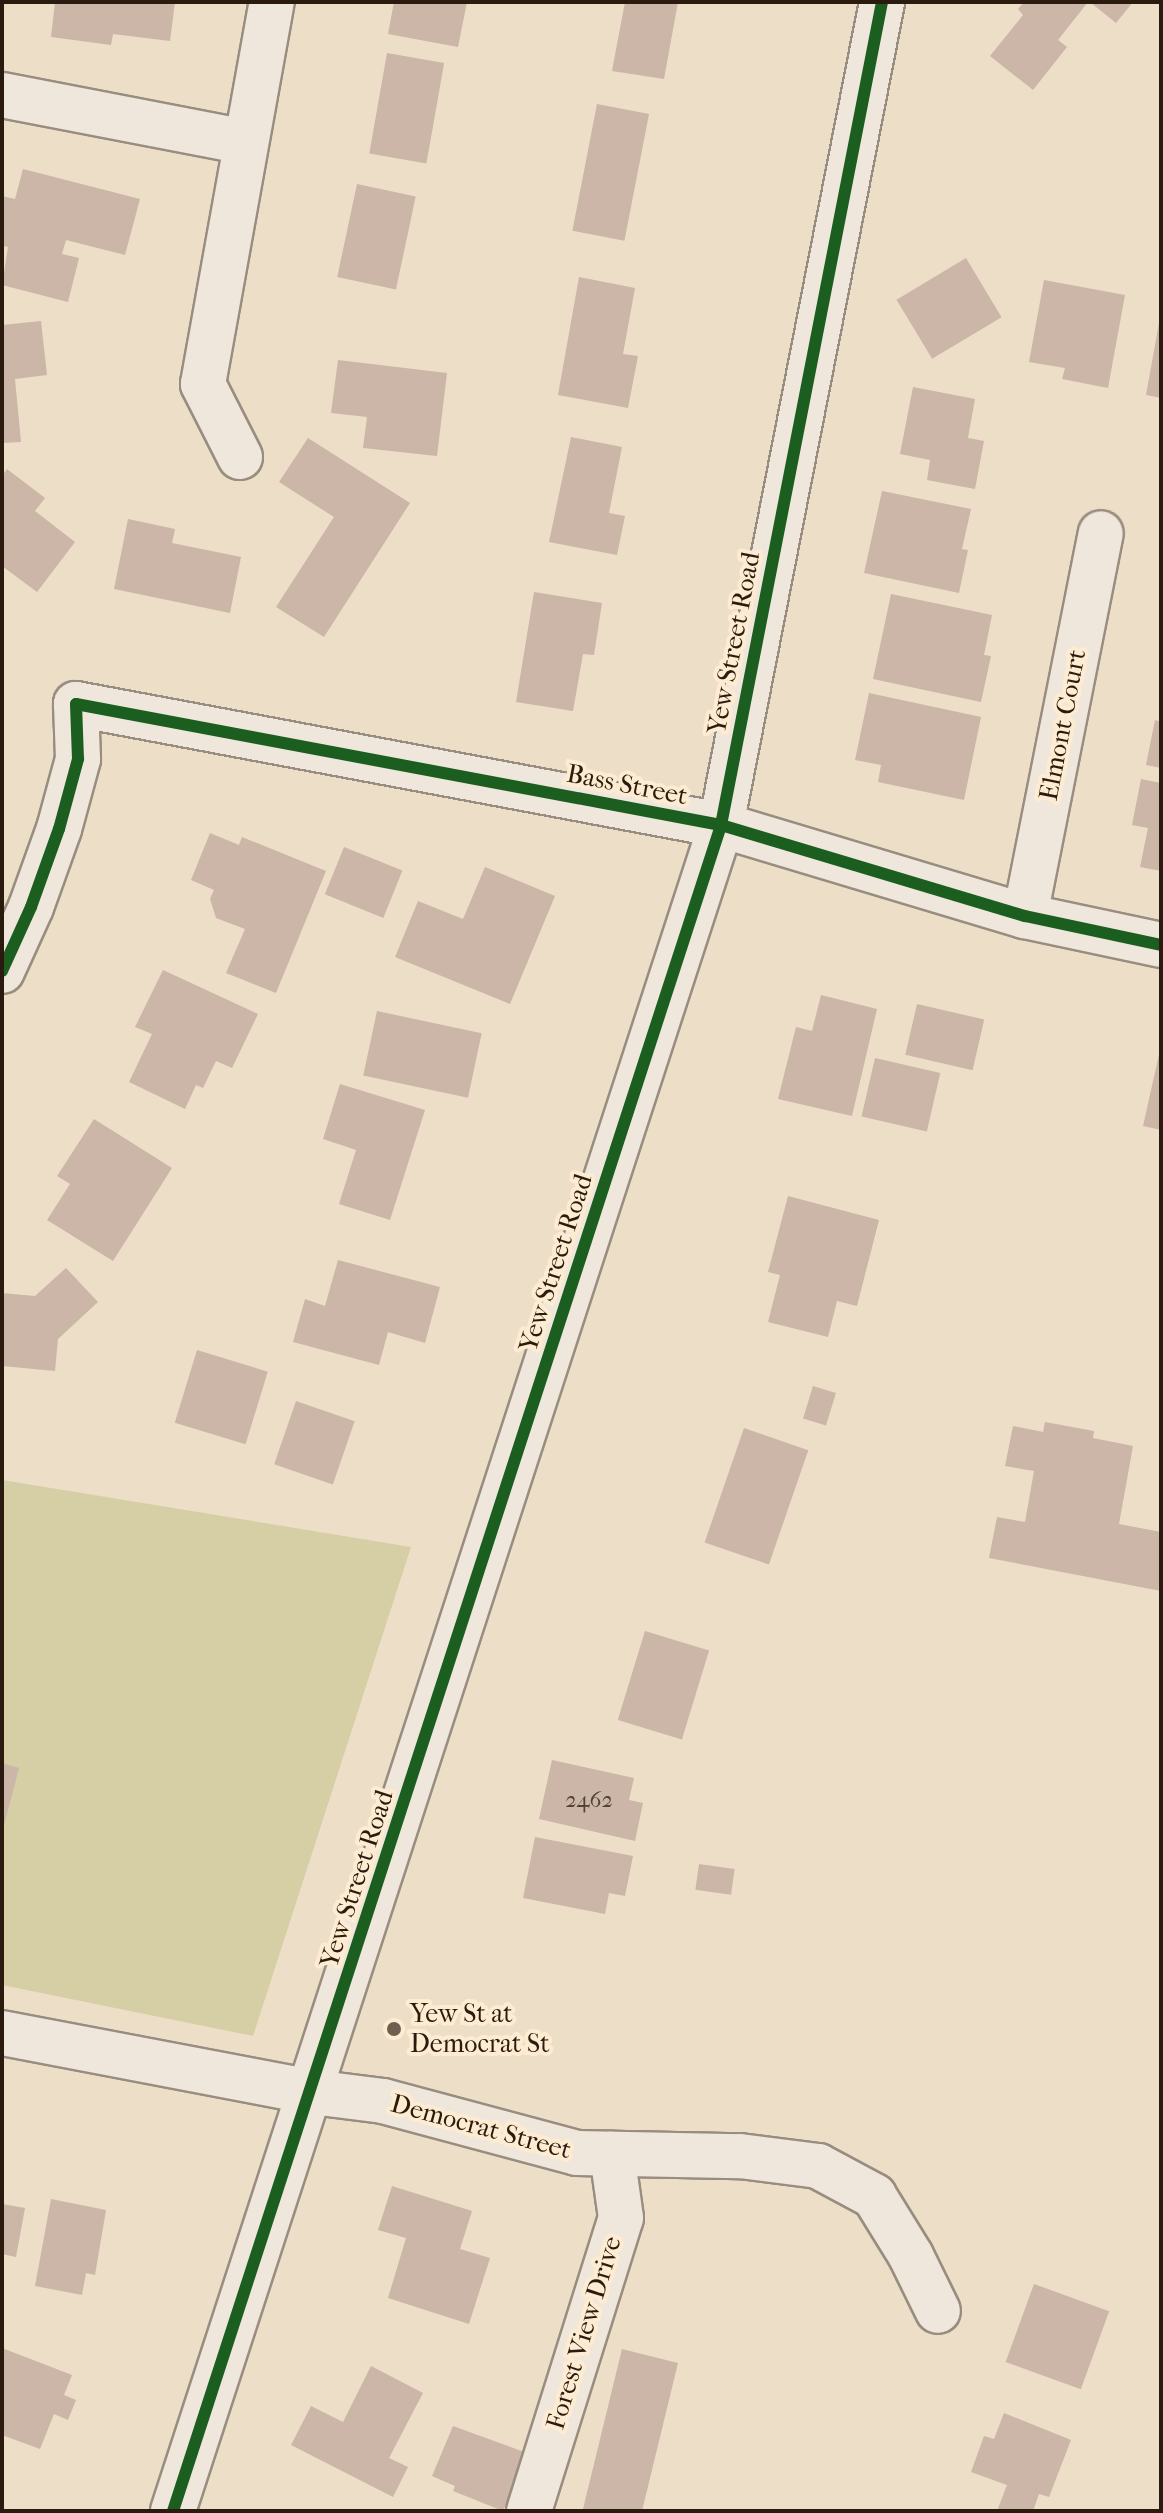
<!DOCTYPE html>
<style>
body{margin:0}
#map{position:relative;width:1163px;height:2513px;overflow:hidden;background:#eddec7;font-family:"IM FELL French Canon",serif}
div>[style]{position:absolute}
.green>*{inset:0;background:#d6cfa6}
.building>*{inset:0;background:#cbb6a7;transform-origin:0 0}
.roads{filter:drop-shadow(2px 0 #988d7f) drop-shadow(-2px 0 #988d7f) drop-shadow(0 2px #988d7f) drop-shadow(0 -2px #988d7f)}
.street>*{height:44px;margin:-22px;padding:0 22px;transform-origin:22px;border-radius:22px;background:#efe7db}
.secondary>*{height:44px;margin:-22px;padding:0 22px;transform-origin:22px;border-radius:22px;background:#efe7db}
.cycleway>*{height:12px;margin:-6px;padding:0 6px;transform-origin:6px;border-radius:6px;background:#1b5e20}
.dots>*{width:22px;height:22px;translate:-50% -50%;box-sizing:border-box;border:4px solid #fdecd1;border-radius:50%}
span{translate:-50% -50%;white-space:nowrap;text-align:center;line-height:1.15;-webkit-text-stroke:8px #fdecd1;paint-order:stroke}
.number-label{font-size:22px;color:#524234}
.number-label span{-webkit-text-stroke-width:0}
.street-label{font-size:26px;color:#2a1b0e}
.poi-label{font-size:26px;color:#2a1b0e}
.left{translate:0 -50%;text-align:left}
.frame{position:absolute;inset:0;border:4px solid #2a1b0e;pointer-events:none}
</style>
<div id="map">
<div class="green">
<i style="clip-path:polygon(2px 1480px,411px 1547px,253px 2036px,2px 1985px)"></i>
</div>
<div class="building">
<i style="clip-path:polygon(55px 2px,175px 2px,170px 41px,113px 34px,111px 45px,51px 37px)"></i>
<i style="clip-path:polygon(394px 2px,467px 2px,458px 47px,388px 34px)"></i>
<i style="clip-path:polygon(625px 2px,678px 2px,664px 79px,612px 71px)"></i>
<i style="clip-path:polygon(1024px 2px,1088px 2px,1058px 40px,1067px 47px,1033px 90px,990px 56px,1023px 15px,1018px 9px)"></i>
<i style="clip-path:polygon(1090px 2px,1133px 2px,1116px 23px)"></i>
<i style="left:387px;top:53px;width:58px;height:102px;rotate:10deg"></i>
<i style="left:597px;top:104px;width:53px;height:129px;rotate:11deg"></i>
<i style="clip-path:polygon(23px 169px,140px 199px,125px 255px,66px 240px,62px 254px,79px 258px,68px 302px,2px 285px,8px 247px,2px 246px,2px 196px,15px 199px)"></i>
<i style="left:357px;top:184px;width:60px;height:95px;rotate:12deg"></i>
<i style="left:966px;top:258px;width:69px;height:81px;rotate:59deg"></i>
<i style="clip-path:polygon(579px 277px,635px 288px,623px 354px,638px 356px,628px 408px,558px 395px)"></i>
<i style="clip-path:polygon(1044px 280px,1125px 295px,1108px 388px,1062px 379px,1065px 368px,1029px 362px)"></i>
<i style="clip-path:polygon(41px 321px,47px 375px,15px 379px,21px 442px,2px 443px,2px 325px)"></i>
<i style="clip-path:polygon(1159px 323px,1161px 323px,1161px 398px,1146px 395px)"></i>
<i style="clip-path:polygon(338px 360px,447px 373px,437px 456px,363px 448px,367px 417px,331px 413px)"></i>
<i style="clip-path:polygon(913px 387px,975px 399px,968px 438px,984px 441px,975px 489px,927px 480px,930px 460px,900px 454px)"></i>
<i style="clip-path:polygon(571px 437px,622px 447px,609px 513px,625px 516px,617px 555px,549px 542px)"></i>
<i style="clip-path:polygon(308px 438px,410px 503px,324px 637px,276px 607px,334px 517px,279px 482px)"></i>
<i style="clip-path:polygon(7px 469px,45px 498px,35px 511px,75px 542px,37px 592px,2px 566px,2px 476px)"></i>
<i style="clip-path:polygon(882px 491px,971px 509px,962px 549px,968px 550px,959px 593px,864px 573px)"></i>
<i style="clip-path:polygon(128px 519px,175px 529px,172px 543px,241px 557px,230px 613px,114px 589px)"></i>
<i style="clip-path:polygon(534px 592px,602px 603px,594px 655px,583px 654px,573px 711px,516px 702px)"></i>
<i style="clip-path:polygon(891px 594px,992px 615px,984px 655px,991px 656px,981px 702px,873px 679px)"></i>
<i style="clip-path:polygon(869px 693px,981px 717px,964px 800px,878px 782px,881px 765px,855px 760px)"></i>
<i style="clip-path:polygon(1155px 720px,1161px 722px,1161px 768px,1146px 765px)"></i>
<i style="clip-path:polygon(1141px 779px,1161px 783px,1161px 871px,1140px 867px,1148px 828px,1132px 825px)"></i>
<i style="clip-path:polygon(210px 833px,239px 845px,242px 837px,326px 871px,276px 993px,226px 973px,245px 929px,216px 918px,210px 899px,214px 890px,191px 880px)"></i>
<i style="left:344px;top:847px;width:63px;height:51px;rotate:22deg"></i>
<i style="clip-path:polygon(485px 867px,555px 896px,510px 1004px,395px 957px,418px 901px,463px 919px)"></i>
<i style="clip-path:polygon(163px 970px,258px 1014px,232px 1068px,216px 1061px,203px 1088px,196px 1085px,185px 1109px,129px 1082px,152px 1034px,135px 1027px)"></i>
<i style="clip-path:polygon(821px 995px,877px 1009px,852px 1116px,778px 1099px,796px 1027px,812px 1031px)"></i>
<i style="left:917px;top:1004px;width:69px;height:52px;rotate:13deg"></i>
<i style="left:377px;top:1011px;width:107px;height:66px;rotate:12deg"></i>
<i style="clip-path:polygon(1160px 1050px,1161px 1050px,1161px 1130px,1143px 1126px)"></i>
<i style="left:875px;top:1058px;width:67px;height:60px;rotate:13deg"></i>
<i style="clip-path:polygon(340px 1084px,425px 1110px,390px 1220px,339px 1204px,356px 1150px,323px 1139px)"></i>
<i style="clip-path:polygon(94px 1119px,172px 1168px,113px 1261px,47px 1220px,70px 1184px,57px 1176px)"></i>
<i style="clip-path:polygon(788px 1196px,879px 1220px,857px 1306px,837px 1301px,828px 1337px,768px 1322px,780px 1275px,768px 1272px)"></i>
<i style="clip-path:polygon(338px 1260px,440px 1287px,425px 1343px,388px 1332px,379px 1365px,293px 1342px,305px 1299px,325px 1306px)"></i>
<i style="clip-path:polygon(66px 1268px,98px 1302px,58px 1339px,55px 1371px,2px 1366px,2px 1293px,35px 1296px)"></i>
<i style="left:197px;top:1350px;width:74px;height:76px;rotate:17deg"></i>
<i style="left:813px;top:1386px;width:24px;height:34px;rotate:17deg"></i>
<i style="left:296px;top:1401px;width:62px;height:67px;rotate:19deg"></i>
<i style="clip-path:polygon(1045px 1422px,1094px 1431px,1093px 1438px,1133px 1446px,1119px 1524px,1161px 1532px,1161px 1591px,989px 1558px,997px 1517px,1025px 1522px,1034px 1471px,1005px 1466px,1013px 1426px,1043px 1432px)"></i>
<i style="left:744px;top:1428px;width:68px;height:121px;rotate:19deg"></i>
<i style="left:645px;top:1631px;width:67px;height:93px;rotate:17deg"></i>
<i style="clip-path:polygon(552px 1760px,634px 1778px,629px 1800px,643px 1803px,635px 1841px,539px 1819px)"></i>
<i style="clip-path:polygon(2px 1763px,19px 1768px,3px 1829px,2px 1829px)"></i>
<i style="clip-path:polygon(535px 1837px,633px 1856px,625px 1896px,609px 1893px,605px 1914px,523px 1898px)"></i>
<i style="left:699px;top:1864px;width:36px;height:26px;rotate:8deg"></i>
<i style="clip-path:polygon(392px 2186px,472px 2211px,460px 2249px,490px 2258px,469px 2324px,388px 2298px,406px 2238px,378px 2230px)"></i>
<i style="clip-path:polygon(51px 2199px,106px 2210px,95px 2275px,86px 2273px,82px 2295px,35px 2286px)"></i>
<i style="clip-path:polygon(2px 2204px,25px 2208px,16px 2257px,2px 2254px)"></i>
<i style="left:1034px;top:2284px;width:80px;height:83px;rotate:20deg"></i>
<i style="clip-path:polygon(2px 2348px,72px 2375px,64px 2395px,76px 2400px,68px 2420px,54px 2414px,40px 2449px,2px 2435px)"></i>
<i style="clip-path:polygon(622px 2349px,678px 2363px,642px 2511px,589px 2511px,583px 2509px)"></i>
<i style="clip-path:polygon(371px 2366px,423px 2393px,389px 2458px,408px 2467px,393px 2497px,291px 2445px,311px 2406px,343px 2422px)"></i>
<i style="clip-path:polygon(1004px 2413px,1071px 2440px,1049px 2497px,1039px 2494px,1033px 2511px,997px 2511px,1007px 2485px,971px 2472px,984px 2436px,994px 2439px)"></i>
<i style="clip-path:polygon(453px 2426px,527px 2453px,503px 2511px,453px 2491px,455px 2486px,432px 2476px)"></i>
</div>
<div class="roads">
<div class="street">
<i style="left:2px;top:95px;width:248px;rotate:10.9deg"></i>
<i style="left:240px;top:457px;width:82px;rotate:-116.9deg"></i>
<i style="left:203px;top:384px;width:388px;rotate:-79.8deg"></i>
<i style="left:1025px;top:916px;width:390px;rotate:-78.8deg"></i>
<i style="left:2px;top:971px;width:70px;rotate:-65.6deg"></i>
<i style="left:31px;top:907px;width:83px;rotate:-70.3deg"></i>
<i style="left:59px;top:829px;width:73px;rotate:-74.8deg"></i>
<i style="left:78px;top:759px;width:55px;rotate:-92.1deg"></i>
<i style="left:76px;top:704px;width:656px;rotate:10.63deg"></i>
<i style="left:721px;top:825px;width:317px;rotate:16.7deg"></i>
<i style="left:1025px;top:916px;width:139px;rotate:12deg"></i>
<i style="left:2px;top:2033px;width:316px;rotate:10.8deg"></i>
<i style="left:312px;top:2092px;width:72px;rotate:7.2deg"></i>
<i style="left:383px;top:2101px;width:201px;rotate:15deg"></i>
<i style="left:577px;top:2153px;width:163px;rotate:1.1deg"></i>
<i style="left:740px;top:2156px;width:79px;rotate:7.3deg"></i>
<i style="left:818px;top:2166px;width:64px;rotate:28.2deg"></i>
<i style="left:874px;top:2196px;width:70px;rotate:58.3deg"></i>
<i style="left:911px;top:2256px;width:61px;rotate:63.9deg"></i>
<i style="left:529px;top:2511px;width:307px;rotate:-72.6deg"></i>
<i style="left:621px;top:2218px;width:65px;rotate:-98deg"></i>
</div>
<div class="secondary">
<i style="left:173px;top:2511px;width:1773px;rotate:-71.99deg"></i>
<i style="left:721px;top:825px;width:839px;rotate:-78.93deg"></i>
</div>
</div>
<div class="cycleway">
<i style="left:2px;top:971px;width:70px;rotate:-65.6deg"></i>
<i style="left:31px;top:907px;width:83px;rotate:-70.3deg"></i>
<i style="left:59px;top:829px;width:73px;rotate:-74.8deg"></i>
<i style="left:78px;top:759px;width:55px;rotate:-92.1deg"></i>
<i style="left:76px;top:704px;width:656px;rotate:10.63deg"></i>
<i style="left:721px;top:825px;width:317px;rotate:16.7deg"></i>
<i style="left:1025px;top:916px;width:139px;rotate:12deg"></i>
<i style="left:173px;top:2511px;width:1773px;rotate:-71.99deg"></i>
<i style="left:721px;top:825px;width:839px;rotate:-78.93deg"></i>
</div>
<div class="dots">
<i style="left:394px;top:2029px;background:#6e5f4f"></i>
</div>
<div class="number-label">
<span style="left:589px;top:1801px">2462</span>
</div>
<div class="street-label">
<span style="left:734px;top:643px;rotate:-79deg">Yew Street Road</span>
<span style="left:1063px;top:725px;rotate:-79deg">Elmont Court</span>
<span style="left:627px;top:785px;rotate:11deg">Bass Street</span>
<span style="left:556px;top:1263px;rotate:-72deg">Yew Street Road</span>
<span style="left:357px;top:1879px;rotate:-72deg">Yew Street Road</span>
<span style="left:481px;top:2127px;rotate:15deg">Democrat Street</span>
<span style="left:584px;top:2333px;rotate:-73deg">Forest View Drive</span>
</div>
<div class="poi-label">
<span class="left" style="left:410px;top:2029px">Yew St at<br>Democrat St</span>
</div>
<div class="frame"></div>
</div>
